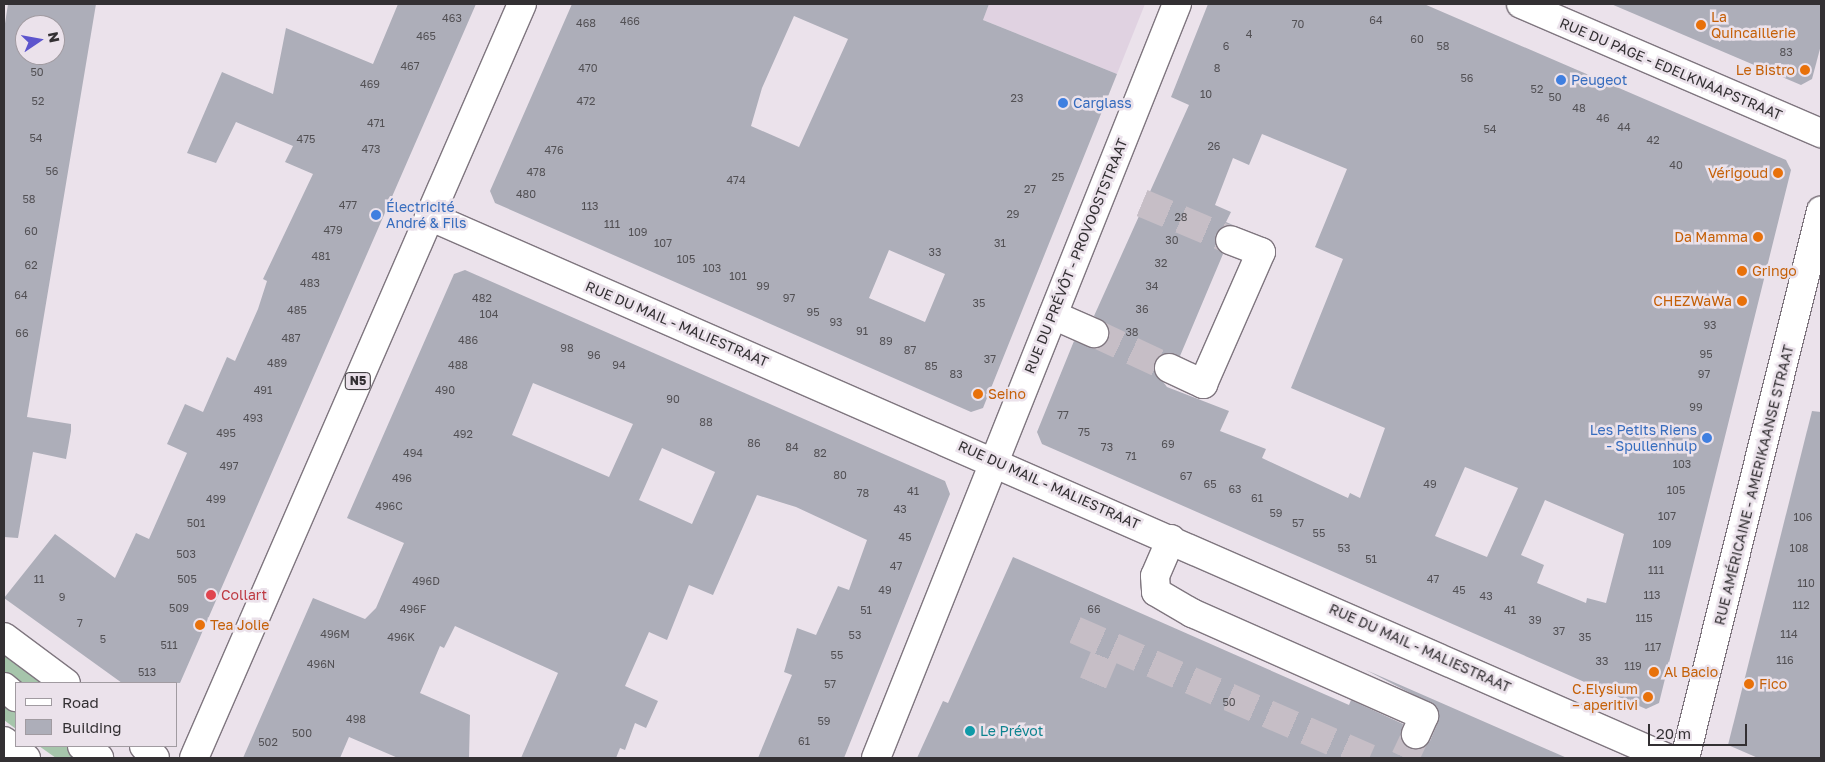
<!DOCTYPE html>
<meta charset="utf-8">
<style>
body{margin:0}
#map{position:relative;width:1825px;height:762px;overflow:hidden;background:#ebe2eb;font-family:"Golos Text",sans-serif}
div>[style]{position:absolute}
.built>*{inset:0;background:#e0d2e1}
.green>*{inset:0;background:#a6c5ab}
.building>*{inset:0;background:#adaeb9}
.minor-tunnel>*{height:28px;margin-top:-14px;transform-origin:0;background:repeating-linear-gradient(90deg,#c6bec6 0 28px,transparent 0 42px)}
.roads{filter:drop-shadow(1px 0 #7f767f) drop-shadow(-1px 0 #7f767f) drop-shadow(0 1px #7f767f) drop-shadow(0 -1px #7f767f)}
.minor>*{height:28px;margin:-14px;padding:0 14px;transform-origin:14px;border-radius:14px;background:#fff}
.major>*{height:28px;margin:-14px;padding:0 14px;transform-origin:14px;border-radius:14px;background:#fff}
.dots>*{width:14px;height:14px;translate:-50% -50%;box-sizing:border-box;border:2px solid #ebe2eb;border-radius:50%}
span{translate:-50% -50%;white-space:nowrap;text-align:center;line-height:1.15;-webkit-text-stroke:5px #ebe2eb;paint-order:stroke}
.number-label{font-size:11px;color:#525054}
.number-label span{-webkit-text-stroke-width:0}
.shield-label span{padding:1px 4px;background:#ebe2eb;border:1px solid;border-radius:4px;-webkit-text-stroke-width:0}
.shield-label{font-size:12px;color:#333033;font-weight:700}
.food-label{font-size:14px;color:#c56008}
.left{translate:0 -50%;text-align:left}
.right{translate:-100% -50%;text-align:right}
.street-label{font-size:14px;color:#333033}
.shop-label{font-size:14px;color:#366cbe}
.health-label{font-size:14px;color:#be3a42}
.culture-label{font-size:14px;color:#0d838f}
.frame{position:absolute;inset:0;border:5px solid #333033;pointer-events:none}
.legend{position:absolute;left:15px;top:682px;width:162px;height:65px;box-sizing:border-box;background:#ebe2eb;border:1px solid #a19ba1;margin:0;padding:6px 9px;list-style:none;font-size:15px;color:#333033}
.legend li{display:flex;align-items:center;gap:10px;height:25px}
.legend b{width:25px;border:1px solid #a19ba1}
.north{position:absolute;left:15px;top:15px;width:50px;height:50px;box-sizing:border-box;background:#ebe2eb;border:1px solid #a19ba1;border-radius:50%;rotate:78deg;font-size:14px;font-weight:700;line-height:20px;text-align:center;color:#333033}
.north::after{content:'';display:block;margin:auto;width:18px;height:22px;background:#5d55cd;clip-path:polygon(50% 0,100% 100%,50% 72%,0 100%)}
.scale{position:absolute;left:1648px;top:724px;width:99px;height:22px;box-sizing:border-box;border:2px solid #333033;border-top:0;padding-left:6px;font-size:15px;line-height:18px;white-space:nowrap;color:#333033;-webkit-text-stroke:4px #ebe2eb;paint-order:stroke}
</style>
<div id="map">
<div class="built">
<i style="clip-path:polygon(989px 4px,1145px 4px,1117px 74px,983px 20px)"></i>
</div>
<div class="green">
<i style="clip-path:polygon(4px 655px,42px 683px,16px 683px,16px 729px,4px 720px)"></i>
<i style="clip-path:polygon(39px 746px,106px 746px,98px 758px,56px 758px)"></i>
</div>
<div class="building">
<i style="clip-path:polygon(evenodd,8px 4px,96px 4px,27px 417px,71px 424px,71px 431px,66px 459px,33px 452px,18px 538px,4px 537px,4px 30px,8px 4px,25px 25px,55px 25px,55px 55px,25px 55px,25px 25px)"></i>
<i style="clip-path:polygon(398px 4px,476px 4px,180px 683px,122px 683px,4px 598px,55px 534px,115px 578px,136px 533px,149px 539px,187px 453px,167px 444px,185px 404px,203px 412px,227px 357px,235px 361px,258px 309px,267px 281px,263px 279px,313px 174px,285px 162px,293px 146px,236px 122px,216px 163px,187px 153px,222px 72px,273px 94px,286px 28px,373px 64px)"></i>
<i style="clip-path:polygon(evenodd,572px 4px,989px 4px,983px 20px,1117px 74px,983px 408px,971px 412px,495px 203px,490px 191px,572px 4px,794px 16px,848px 39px,799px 147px,751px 126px,762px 88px,794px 16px,572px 4px,889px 250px,945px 274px,925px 322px,869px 298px,889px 250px)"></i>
<i style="clip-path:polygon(evenodd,1208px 4px,1424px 4px,1786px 160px,1791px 170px,1659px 703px,1646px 709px,1042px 444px,1037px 432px,1074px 341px,1095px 349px,1108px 339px,1107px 324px,1094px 316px,1189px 105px,1171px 97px,1208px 4px,1262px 134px,1347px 169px,1315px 247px,1343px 259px,1291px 388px,1385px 428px,1360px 498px,1350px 493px,1348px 498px,1262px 458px,1266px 449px,1220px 431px,1229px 411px,1167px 387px,1154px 370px,1161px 355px,1180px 356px,1223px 254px,1215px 243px,1216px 234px,1233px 225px,1226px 222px,1231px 212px,1215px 205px,1233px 158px,1249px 165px,1262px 134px,1208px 4px,1465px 467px,1518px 488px,1487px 557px,1435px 536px,1465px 467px,1208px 4px,1545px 500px,1624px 534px,1606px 603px,1587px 598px,1586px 603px,1537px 583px,1544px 565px,1521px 555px,1545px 500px)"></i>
<i style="clip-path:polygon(1611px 4px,1821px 4px,1821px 45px,1812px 79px,1801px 85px)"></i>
<i style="clip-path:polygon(evenodd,465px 270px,945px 481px,950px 494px,844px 758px,758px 758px,792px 675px,784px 672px,797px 628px,816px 635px,838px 586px,849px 590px,867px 540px,796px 507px,757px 495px,713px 595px,689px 585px,667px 640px,649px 632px,625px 686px,658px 701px,646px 728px,635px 723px,625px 750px,620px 748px,616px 758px,521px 758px,558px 673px,455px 626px,444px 648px,440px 646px,420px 693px,470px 715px,469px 758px,398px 758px,349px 737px,340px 758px,243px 758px,313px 598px,365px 619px,376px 608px,404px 543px,347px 518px,454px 274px,465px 270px,533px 383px,633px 424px,609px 477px,512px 435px,533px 383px,465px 270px,662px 448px,715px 472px,692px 524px,639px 500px,662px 448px)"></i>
<i style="clip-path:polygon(1812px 411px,1821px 412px,1821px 758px,1758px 758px,1728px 745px)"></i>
<i style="clip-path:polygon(1013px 557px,1349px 705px,1351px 700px,1403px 724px,1401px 736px,1410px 748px,1418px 749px,1430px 741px,1438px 722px,1437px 707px,1366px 670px,1567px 758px,917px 758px,943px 701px,948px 703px)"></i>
</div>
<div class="minor-tunnel">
<i style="left:1142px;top:203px;width:95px;rotate:22.8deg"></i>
<i style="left:1094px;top:333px;width:83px;rotate:25deg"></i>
<i style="left:1075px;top:630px;width:321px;rotate:23.5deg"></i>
<i style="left:1093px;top:683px;width:41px;rotate:-67.2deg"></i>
<i style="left:1405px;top:758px;width:26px;rotate:-65deg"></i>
</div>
<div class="roads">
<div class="minor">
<i style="left:1521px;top:4px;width:327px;rotate:23.3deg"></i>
<i style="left:429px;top:216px;width:1351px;rotate:23.64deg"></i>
<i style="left:1053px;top:315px;width:45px;rotate:23.7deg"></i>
<i style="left:1169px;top:368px;width:38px;rotate:25deg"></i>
<i style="left:1203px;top:384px;width:144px;rotate:-66.3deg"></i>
<i style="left:1261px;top:252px;width:33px;rotate:-159deg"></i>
<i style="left:1171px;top:539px;width:40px;rotate:113.4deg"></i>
<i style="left:1155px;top:576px;width:16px;rotate:86deg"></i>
<i style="left:1156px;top:592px;width:42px;rotate:30.3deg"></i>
<i style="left:1192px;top:613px;width:254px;rotate:23.9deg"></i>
<i style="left:1424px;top:716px;width:20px;rotate:114deg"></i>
<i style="left:4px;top:637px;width:77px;rotate:36.6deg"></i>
<i style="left:4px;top:687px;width:16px;rotate:40deg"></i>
<i style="left:4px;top:741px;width:28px;rotate:38deg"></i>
<i style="left:82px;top:746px;width:21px;rotate:35deg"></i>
<i style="left:144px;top:746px;width:16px;rotate:47deg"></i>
<i style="left:876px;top:758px;width:812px;rotate:-68.24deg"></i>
<i style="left:1685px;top:758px;width:564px;rotate:-76.04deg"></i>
</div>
<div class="major">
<i style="left:194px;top:758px;width:822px;rotate:-66.49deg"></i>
</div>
</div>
<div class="dots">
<i style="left:1701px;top:25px;background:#e8710a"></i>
<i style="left:1805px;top:70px;background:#e8710a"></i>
<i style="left:1561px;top:80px;background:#3f7fe0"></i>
<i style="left:1063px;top:103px;background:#3f7fe0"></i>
<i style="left:1778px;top:173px;background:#e8710a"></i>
<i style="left:376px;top:215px;background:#3f7fe0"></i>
<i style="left:1758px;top:237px;background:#e8710a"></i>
<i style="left:1742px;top:271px;background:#e8710a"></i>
<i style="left:1742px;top:301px;background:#e8710a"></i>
<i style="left:978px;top:394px;background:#e8710a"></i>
<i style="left:1707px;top:438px;background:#3f7fe0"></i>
<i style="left:211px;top:595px;background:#e0444e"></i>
<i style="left:200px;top:625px;background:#e8710a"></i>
<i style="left:1654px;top:672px;background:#e8710a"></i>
<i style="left:1749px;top:684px;background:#e8710a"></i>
<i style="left:1648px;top:697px;background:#e8710a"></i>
<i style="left:970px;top:731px;background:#0f9aa8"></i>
</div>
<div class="number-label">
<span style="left:452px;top:18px">463</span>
<span style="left:1376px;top:20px">64</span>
<span style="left:630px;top:21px">466</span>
<span style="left:586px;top:23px">468</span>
<span style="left:1298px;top:24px">70</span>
<span style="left:1249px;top:34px">4</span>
<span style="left:426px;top:36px">465</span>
<span style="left:1417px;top:39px">60</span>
<span style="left:1226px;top:46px">6</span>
<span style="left:1443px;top:46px">58</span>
<span style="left:1786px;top:52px">83</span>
<span style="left:410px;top:66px">467</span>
<span style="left:588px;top:68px">470</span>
<span style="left:1217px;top:68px">8</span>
<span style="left:37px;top:72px">50</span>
<span style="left:1467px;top:78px">56</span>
<span style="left:370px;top:84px">469</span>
<span style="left:1537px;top:89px">52</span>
<span style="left:1206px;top:94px">10</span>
<span style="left:1555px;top:97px">50</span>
<span style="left:1017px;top:98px">23</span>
<span style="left:38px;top:101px">52</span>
<span style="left:586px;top:101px">472</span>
<span style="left:1579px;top:108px">48</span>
<span style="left:1603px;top:118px">46</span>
<span style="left:376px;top:123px">471</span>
<span style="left:1624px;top:127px">44</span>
<span style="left:1490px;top:129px">54</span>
<span style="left:36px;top:138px">54</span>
<span style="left:306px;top:139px">475</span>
<span style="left:1653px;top:140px">42</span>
<span style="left:1214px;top:146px">26</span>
<span style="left:371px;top:149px">473</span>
<span style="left:554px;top:150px">476</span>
<span style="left:1676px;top:165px">40</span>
<span style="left:52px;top:171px">56</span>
<span style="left:536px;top:172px">478</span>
<span style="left:1058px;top:177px">25</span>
<span style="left:736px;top:180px">474</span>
<span style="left:1030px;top:189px">27</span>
<span style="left:526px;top:194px">480</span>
<span style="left:29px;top:199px">58</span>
<span style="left:348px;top:205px">477</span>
<span style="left:590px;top:206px">113</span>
<span style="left:1013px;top:214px">29</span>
<span style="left:1181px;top:217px">28</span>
<span style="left:612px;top:224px">111</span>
<span style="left:333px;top:230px">479</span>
<span style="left:31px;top:231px">60</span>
<span style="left:638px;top:232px">109</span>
<span style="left:1172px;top:240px">30</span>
<span style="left:663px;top:243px">107</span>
<span style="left:1000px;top:243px">31</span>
<span style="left:935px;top:252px">33</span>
<span style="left:321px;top:256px">481</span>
<span style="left:686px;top:259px">105</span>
<span style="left:1161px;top:263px">32</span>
<span style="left:31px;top:265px">62</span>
<span style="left:712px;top:268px">103</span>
<span style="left:738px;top:276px">101</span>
<span style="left:310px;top:283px">483</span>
<span style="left:763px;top:286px">99</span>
<span style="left:1152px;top:286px">34</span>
<span style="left:21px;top:295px">64</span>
<span style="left:482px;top:298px">482</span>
<span style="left:789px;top:298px">97</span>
<span style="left:979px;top:303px">35</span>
<span style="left:1142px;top:309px">36</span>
<span style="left:297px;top:310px">485</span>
<span style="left:813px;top:312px">95</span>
<span style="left:489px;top:314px">104</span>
<span style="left:836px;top:322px">93</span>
<span style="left:1710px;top:325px">93</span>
<span style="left:862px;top:331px">91</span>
<span style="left:1132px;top:332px">38</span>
<span style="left:22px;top:333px">66</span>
<span style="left:291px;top:338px">487</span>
<span style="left:468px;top:340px">486</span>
<span style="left:886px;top:341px">89</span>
<span style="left:567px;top:348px">98</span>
<span style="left:910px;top:350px">87</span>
<span style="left:1706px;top:354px">95</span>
<span style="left:594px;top:355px">96</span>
<span style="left:990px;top:359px">37</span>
<span style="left:277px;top:363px">489</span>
<span style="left:458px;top:365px">488</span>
<span style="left:619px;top:365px">94</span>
<span style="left:931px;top:366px">85</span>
<span style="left:956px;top:374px">83</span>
<span style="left:1704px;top:374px">97</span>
<span style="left:263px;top:390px">491</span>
<span style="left:445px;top:390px">490</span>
<span style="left:673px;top:399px">90</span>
<span style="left:1696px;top:407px">99</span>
<span style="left:1063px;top:415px">77</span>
<span style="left:253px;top:418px">493</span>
<span style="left:706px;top:422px">88</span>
<span style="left:1084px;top:432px">75</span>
<span style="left:226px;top:433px">495</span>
<span style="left:463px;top:434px">492</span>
<span style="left:754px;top:443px">86</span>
<span style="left:1168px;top:444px">69</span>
<span style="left:792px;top:447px">84</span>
<span style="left:1107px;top:447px">73</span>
<span style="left:413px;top:453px">494</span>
<span style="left:820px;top:453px">82</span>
<span style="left:1131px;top:456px">71</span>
<span style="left:1682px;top:464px">103</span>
<span style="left:229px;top:466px">497</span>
<span style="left:840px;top:475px">80</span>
<span style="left:1186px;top:476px">67</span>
<span style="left:402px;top:478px">496</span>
<span style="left:1210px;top:484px">65</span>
<span style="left:1430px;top:484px">49</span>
<span style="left:1235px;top:489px">63</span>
<span style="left:1676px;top:490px">105</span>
<span style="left:913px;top:491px">41</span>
<span style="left:863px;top:493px">78</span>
<span style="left:1257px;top:498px">61</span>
<span style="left:216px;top:499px">499</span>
<span style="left:389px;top:506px">496C</span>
<span style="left:900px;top:509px">43</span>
<span style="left:1276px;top:513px">59</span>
<span style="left:1667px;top:516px">107</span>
<span style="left:1803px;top:517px">106</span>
<span style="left:196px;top:523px">501</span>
<span style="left:1298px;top:523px">57</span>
<span style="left:1319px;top:533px">55</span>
<span style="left:905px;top:537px">45</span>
<span style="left:1662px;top:544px">109</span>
<span style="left:1344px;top:548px">53</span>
<span style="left:1799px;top:548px">108</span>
<span style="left:186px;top:554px">503</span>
<span style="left:1371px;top:559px">51</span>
<span style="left:896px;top:566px">47</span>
<span style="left:1656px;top:570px">111</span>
<span style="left:39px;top:579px">11</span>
<span style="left:187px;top:579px">505</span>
<span style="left:1433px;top:579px">47</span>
<span style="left:426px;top:581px">496D</span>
<span style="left:1806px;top:583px">110</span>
<span style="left:885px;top:590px">49</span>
<span style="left:1459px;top:590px">45</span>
<span style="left:1652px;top:595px">113</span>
<span style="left:1486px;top:596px">43</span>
<span style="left:62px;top:597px">9</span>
<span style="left:1801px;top:605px">112</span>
<span style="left:179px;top:608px">509</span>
<span style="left:413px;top:609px">496F</span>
<span style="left:1094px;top:609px">66</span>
<span style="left:866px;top:610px">51</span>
<span style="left:1510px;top:610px">41</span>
<span style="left:1644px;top:618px">115</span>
<span style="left:1535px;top:620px">39</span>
<span style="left:80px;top:623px">7</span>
<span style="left:1559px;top:631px">37</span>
<span style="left:335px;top:634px">496M</span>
<span style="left:1789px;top:634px">114</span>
<span style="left:855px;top:635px">53</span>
<span style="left:401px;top:637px">496K</span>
<span style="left:1585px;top:637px">35</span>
<span style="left:103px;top:639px">5</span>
<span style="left:169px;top:645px">511</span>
<span style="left:1653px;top:647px">117</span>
<span style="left:837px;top:655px">55</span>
<span style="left:1785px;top:660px">116</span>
<span style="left:1602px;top:661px">33</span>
<span style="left:321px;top:664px">496N</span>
<span style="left:1633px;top:666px">119</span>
<span style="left:147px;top:672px">513</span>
<span style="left:830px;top:684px">57</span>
<span style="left:1229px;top:702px">50</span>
<span style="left:356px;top:719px">498</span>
<span style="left:824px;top:721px">59</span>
<span style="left:302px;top:733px">500</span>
<span style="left:804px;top:741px">61</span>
<span style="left:268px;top:742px">502</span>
</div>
<div class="shield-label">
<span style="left:358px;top:381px">N5</span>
</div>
<div class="food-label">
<span class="left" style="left:1711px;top:25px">La<br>Quincaillerie</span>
<span class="right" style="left:1795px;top:70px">Le Bistro</span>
<span class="right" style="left:1768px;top:173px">Vérigoud</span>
<span class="right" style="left:1748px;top:237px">Da Mamma</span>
<span class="left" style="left:1752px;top:271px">Gringo</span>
<span class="right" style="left:1732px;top:301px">CHEZWaWa</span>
<span class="left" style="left:988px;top:394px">Seino</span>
<span class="left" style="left:210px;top:625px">Tea Jolie</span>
<span class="left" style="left:1664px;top:672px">Al Bacio</span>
<span class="left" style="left:1759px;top:684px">Fico</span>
<span class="right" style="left:1638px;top:697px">C.Elysium<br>– aperitivi</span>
</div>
<div class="street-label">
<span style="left:1671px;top:69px;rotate:23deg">RUE DU PAGE - EDELKNAAPSTRAAT</span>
<span style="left:1076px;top:256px;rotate:-68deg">RUE DU PRÉVÔT - PROVOOSTSTRAAT</span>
<span style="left:677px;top:324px;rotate:23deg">RUE DU MAIL - MALIESTRAAT</span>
<span style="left:1049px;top:485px;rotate:24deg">RUE DU MAIL - MALIESTRAAT</span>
<span style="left:1754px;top:485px;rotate:-76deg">RUE AMÉRICAINE - AMERIKAANSE STRAAT</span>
<span style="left:1420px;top:648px;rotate:24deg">RUE DU MAIL - MALIESTRAAT</span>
</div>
<div class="shop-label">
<span class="left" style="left:1571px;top:80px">Peugeot</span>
<span class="left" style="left:1073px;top:103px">Carglass</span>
<span class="left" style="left:386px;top:215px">Électricité<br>André &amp; Fils</span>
<span class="right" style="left:1697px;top:438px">Les Petits Riens<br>- Spullenhulp</span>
</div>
<div class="health-label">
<span class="left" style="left:221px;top:595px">Collart</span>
</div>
<div class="culture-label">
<span class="left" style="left:980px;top:731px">Le Prévot</span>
</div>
<div class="frame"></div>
<ul class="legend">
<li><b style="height:6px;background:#fff"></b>Road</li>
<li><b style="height:14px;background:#adaeb9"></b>Building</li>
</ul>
<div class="north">N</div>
<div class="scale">20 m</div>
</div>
